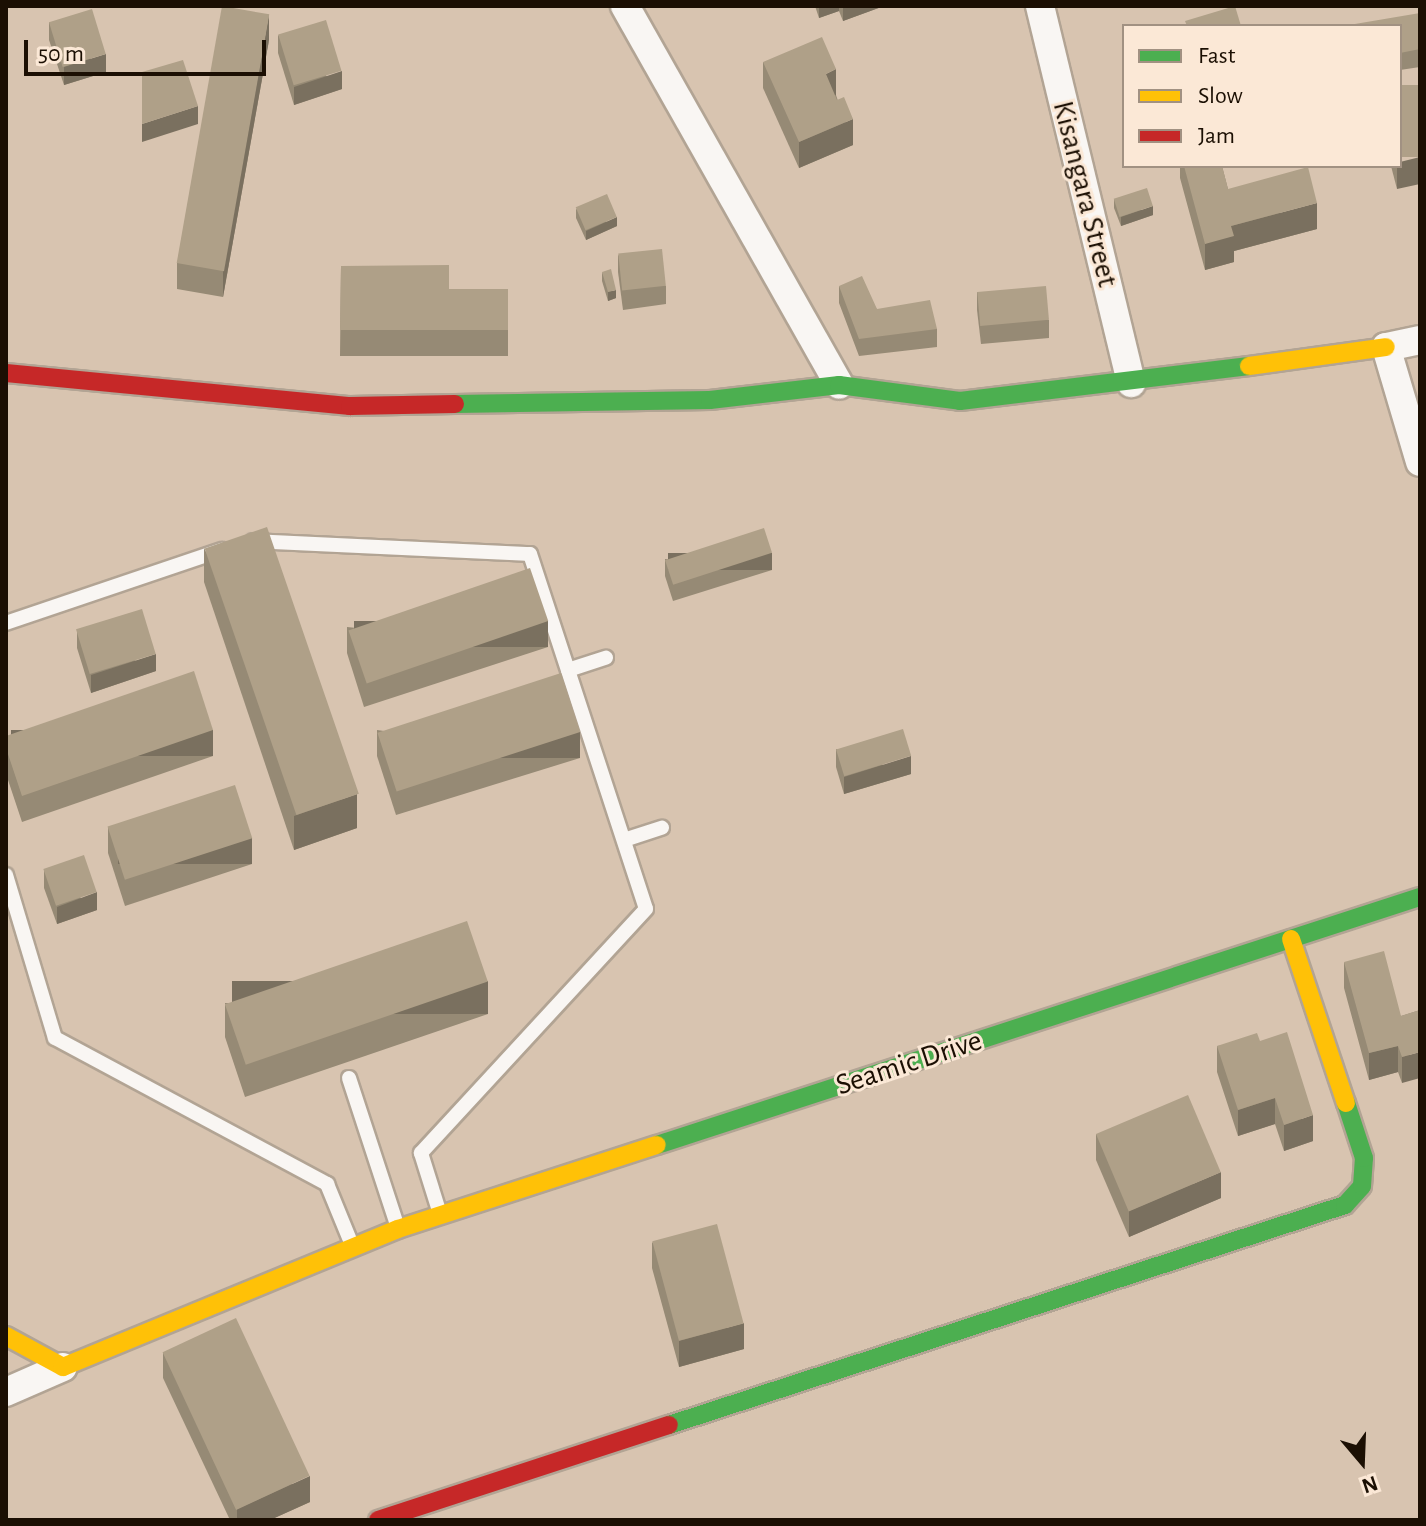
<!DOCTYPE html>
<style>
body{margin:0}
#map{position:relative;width:1426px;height:1526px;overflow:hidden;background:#d8c4b0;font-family:"Alegreya Sans",sans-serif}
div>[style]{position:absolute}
.roads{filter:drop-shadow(2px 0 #b2a494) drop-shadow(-2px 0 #b2a494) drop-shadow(0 2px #b2a494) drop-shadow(0 -2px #b2a494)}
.lane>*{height:14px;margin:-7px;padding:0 7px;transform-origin:7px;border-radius:7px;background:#f9f6f3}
.street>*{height:28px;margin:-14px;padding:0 14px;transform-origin:14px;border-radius:14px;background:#f9f6f3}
.fast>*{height:18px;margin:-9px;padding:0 9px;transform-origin:9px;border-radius:9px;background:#4caf50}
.slow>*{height:18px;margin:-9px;padding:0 9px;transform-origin:9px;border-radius:9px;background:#ffc107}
.jam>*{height:18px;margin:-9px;padding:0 9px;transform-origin:9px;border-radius:9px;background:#c62828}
.wall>*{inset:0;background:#968a75}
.shaded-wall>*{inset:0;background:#7a705f;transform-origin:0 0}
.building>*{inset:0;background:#afa088;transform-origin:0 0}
span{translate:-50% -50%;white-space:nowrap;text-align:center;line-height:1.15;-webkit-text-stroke:6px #fbe8d6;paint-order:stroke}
.street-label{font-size:30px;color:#1b0f03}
.frame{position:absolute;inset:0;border:8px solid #1b0f03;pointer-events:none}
.legend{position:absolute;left:1122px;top:24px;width:280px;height:144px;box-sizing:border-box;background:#fbe8d6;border:2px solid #a19182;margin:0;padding:10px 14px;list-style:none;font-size:24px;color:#1b0f03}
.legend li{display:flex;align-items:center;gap:16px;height:40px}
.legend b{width:40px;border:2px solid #a19182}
.north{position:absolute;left:1322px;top:1422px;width:80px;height:80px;-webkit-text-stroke:6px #fbe8d6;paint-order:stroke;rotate:161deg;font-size:22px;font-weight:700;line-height:32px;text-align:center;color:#1b0f03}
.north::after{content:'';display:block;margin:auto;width:28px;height:36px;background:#1b0f03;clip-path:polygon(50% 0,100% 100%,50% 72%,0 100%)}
.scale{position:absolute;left:24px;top:40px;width:242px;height:36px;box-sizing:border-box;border:4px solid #1b0f03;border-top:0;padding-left:10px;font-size:24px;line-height:28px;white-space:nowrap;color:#1b0f03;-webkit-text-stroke:6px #fbe8d6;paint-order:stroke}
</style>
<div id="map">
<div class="roads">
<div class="lane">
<i style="left:253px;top:541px;width:277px;rotate:2.7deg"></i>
<i style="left:530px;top:554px;width:373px;rotate:71.9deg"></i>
<i style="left:646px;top:909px;width:332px;rotate:132.7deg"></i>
<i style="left:421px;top:1153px;width:64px;rotate:72.7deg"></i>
<i style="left:6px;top:623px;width:228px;rotate:-18.7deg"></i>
<i style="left:568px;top:670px;width:40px;rotate:-18deg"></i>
<i style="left:624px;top:840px;width:40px;rotate:-18deg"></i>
<i style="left:6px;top:875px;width:170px;rotate:73.3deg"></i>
<i style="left:55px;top:1038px;width:309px;rotate:28.2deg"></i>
<i style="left:327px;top:1184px;width:66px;rotate:67.7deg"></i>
<i style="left:349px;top:1078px;width:158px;rotate:71.9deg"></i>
</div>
<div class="street">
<i style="left:625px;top:6px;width:435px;rotate:60.5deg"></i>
<i style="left:1040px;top:6px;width:388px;rotate:76.4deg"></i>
<i style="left:1420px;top:340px;width:35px;rotate:168deg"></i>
<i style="left:1386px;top:347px;width:120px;rotate:73.5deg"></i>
<i style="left:6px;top:1392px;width:62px;rotate:-23.7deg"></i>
</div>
<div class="fast">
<i style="left:455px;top:404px;width:255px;rotate:-0.9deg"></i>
<i style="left:710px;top:400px;width:130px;rotate:-6.6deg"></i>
<i style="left:839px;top:385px;width:122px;rotate:7.5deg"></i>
<i style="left:960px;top:401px;width:291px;rotate:-6.9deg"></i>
<i style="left:657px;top:1145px;width:802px;rotate:-18.01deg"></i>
<i style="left:669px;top:1425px;width:711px;rotate:-18.03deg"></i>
<i style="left:1345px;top:1205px;width:25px;rotate:-48deg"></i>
<i style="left:1362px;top:1186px;width:28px;rotate:-86deg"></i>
<i style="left:1364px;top:1158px;width:58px;rotate:-108.1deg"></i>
</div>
<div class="slow">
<i style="left:1249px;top:366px;width:138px;rotate:-7.9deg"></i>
<i style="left:1291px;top:939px;width:173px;rotate:71.5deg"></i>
<i style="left:6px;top:1336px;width:65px;rotate:28.5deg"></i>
<i style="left:63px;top:1367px;width:362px;rotate:-22.4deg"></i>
<i style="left:398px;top:1229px;width:272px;rotate:-18deg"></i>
</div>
<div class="jam">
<i style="left:6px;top:373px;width:346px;rotate:5.5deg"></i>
<i style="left:350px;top:406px;width:105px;rotate:-1.1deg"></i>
<i style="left:378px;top:1520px;width:306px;rotate:-18.1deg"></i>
</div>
</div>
<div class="wall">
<i style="clip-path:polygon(815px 6px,884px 6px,843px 21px,839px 11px,819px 18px)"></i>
<i style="clip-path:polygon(1420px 13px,1420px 67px,1400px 70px,1400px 26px)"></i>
<i style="clip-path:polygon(49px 22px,106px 72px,64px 85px,49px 40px)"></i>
<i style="clip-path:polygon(278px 35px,342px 89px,294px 105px,278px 53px)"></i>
<i style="clip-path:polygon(269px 40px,223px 297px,177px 289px,177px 263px)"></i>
<i style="clip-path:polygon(763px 62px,836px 95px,853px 145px,799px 168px,763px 88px)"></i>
<i style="clip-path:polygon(1180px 166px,1222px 166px,1228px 189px,1317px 229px,1234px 251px,1234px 262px,1205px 270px,1180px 178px)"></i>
<i style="clip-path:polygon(1391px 166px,1400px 166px,1397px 189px)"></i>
<i style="clip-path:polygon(1114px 199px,1153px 215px,1121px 226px,1114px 208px)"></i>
<i style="clip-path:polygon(576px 209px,617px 226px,586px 240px,576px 218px)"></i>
<i style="clip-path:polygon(618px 255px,666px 286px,666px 304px,623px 310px,618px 272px)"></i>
<i style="clip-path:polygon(341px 266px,449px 289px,508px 289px,508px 356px,340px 356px)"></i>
<i style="clip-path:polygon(602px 272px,616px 298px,608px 301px,602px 281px)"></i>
<i style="clip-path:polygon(839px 286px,877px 309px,937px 329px,937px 347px,859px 356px,839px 303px)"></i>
<i style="clip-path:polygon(977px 292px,1049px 320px,1049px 338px,981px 344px,977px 310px)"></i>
<i style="clip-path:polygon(204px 548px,357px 828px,294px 850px,204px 582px)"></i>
<i style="clip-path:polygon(665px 559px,772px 570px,673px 601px,665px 576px)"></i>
<i style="clip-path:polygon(347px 627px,548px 647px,364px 707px,347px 653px)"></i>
<i style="clip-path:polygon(77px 631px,156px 671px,91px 693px,77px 648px)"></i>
<i style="clip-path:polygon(377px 730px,580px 758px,396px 815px,377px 756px)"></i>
<i style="clip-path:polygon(6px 736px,213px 756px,22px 822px,6px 774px)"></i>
<i style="clip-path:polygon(836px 749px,911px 774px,844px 794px,836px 767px)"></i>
<i style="clip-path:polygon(108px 827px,252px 864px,125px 906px,108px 853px)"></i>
<i style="clip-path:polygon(44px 870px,97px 910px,57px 924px,44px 888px)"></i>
<i style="clip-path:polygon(1344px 962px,1401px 1016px,1420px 1010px,1402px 1083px,1398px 1072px,1369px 1080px,1344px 988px)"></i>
<i style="clip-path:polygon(225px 1003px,488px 1014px,245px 1097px,225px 1037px)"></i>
<i style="clip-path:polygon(1260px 1041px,1313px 1141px,1284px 1151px,1275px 1124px,1238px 1136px,1217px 1072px,1217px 1046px)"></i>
<i style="clip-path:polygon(1096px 1134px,1221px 1198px,1129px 1237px,1096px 1160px)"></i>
<i style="clip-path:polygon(652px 1242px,744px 1349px,679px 1367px,652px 1268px)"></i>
<i style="clip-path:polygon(163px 1352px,310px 1502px,270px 1520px,230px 1520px,163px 1378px)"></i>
</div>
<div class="shaded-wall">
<i style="clip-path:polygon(819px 6px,839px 6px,839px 11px,819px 18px)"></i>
<i style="clip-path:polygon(843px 6px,884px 6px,843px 21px)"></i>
<i style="clip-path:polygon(269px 14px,269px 40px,223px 297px,223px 271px)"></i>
<i style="clip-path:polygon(106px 54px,106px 72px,64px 85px,64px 67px)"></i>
<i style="clip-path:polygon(836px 69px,836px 95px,826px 100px,826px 74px)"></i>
<i style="clip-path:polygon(342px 71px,342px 89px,294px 105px,294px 87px)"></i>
<i style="clip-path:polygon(198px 106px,198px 124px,142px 142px,142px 124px)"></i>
<i style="clip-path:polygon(853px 119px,853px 145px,799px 168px,799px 142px)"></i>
<i style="clip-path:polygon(1420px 157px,1420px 184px,1397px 189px,1397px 166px,1400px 166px,1400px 162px)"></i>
<i style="clip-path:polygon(1317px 203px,1317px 229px,1234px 251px,1234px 262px,1205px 270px,1205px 244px,1231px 226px)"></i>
<i style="clip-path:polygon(1153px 206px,1153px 215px,1121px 226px,1121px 217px)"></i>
<i style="clip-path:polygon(617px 217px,617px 226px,586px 240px,586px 231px)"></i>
<i style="clip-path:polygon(616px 290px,616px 298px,608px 301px,608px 292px)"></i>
<i style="left:772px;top:553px;width:17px;height:104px;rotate:90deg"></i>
<i style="left:548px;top:621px;width:26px;height:194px;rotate:90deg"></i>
<i style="clip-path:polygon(156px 654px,156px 671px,91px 693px,91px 675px)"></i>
<i style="left:213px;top:730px;width:26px;height:202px;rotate:90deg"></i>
<i style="left:580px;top:732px;width:26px;height:193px;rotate:90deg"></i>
<i style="clip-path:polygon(911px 756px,911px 774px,844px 794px,844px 777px)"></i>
<i style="clip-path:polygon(357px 794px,357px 828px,294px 850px,294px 816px)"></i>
<i style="left:252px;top:838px;width:26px;height:134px;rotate:90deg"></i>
<i style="clip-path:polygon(97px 892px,97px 910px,57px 924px,57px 907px)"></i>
<i style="left:488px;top:981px;width:33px;height:256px;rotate:90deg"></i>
<i style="clip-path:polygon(1398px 1046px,1398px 1072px,1369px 1080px,1369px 1053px)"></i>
<i style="clip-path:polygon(1420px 1052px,1420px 1078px,1402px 1083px,1402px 1057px)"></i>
<i style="clip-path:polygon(1275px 1098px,1275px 1124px,1238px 1136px,1238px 1110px)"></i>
<i style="clip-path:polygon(1313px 1115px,1313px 1141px,1284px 1151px,1284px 1125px)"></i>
<i style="clip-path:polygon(1221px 1172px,1221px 1198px,1129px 1237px,1129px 1211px)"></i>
<i style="clip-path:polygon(744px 1323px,744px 1349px,679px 1367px,679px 1341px)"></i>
<i style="clip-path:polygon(310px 1476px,310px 1502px,270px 1520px,237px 1520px,237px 1509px)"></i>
</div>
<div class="building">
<i style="left:222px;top:6px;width:48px;height:261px;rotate:10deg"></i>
<i style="clip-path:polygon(1235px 6px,1241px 26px,1187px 26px,1185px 21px)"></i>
<i style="left:92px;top:9px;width:47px;height:45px;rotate:73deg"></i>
<i style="clip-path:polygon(1420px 13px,1420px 49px,1400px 53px,1400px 26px,1343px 26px)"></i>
<i style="left:326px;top:20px;width:53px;height:50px;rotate:73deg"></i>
<i style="clip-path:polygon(822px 37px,836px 69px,826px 74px,837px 100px,844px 97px,853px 119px,799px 142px,763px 62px)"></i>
<i style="clip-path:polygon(183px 60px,198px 106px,142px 124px,142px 72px)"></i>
<i style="left:1420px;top:85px;width:72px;height:21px;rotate:90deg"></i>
<i style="clip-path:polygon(1184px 166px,1222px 166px,1228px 189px,1308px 167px,1317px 203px,1231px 226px,1234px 236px,1205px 244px)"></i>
<i style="left:1147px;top:188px;width:19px;height:35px;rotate:72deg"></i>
<i style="left:607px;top:194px;width:25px;height:34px;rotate:67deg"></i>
<i style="left:662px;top:249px;width:37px;height:44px;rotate:84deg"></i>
<i style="clip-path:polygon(449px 265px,449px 289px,508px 289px,508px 330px,340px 330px,341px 266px)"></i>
<i style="clip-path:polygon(611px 269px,616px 290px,608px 292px,602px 272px)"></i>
<i style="clip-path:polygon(862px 276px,877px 309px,930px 300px,937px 329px,859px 339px,839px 286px)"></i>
<i style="left:1046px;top:286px;width:34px;height:69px;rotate:85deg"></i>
<i style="left:267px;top:527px;width:282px;height:66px;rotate:71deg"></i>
<i style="left:764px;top:528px;width:26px;height:104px;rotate:72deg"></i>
<i style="left:530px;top:568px;width:56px;height:192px;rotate:71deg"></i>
<i style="left:142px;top:609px;width:47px;height:69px;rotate:73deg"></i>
<i style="clip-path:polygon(194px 671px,213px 730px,22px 796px,6px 748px,6px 736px)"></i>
<i style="left:561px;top:673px;width:62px;height:193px;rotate:72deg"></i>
<i style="left:903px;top:729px;width:28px;height:70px;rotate:73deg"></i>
<i style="left:235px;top:785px;width:56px;height:134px;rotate:72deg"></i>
<i style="left:84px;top:855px;width:39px;height:43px;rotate:71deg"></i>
<i style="left:467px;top:921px;width:64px;height:256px;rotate:71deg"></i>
<i style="clip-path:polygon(1384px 951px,1401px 1016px,1420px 1010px,1420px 1052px,1402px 1057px,1398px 1046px,1369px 1053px,1344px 962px)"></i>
<i style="clip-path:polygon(1287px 1032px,1313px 1115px,1284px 1125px,1275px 1098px,1238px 1110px,1217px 1046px,1257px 1033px,1260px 1041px)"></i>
<i style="left:1188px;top:1095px;width:84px;height:100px;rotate:67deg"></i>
<i style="left:717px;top:1224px;width:103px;height:67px;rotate:75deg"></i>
<i style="left:236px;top:1318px;width:174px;height:81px;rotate:65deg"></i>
</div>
<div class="street-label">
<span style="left:1085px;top:194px;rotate:76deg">Kisangara Street</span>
<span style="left:909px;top:1063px;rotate:-18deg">Seamic Drive</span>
</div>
<div class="frame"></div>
<ul class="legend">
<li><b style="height:10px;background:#4caf50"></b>Fast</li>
<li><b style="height:10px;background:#ffc107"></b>Slow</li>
<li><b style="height:10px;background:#c62828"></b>Jam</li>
</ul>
<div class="north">N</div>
<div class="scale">50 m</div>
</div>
